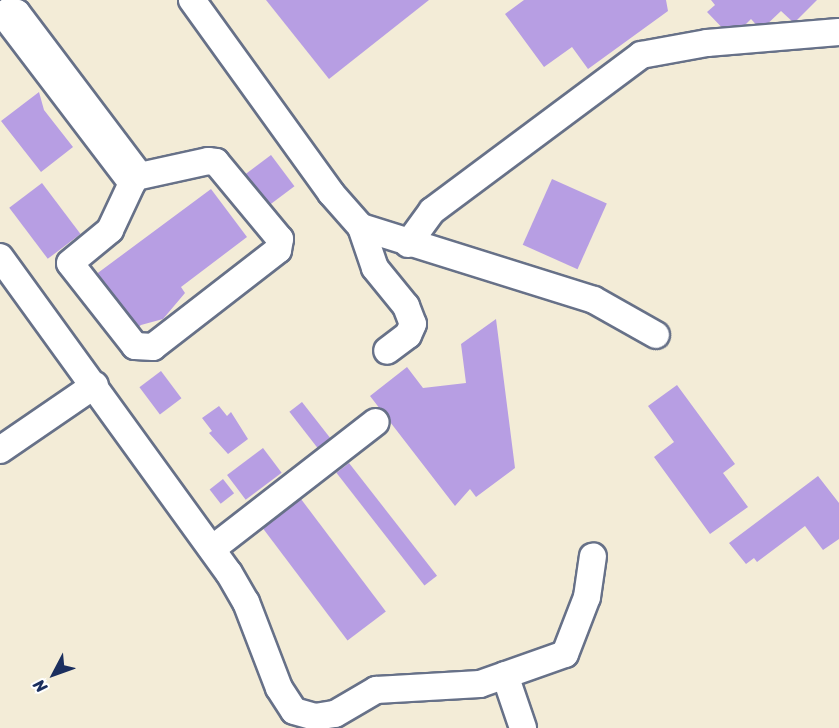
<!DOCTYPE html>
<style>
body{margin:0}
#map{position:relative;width:839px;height:728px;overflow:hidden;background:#f3ecd7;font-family:Sriracha,sans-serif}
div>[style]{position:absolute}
.building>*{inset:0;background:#b79ee3;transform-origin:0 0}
.roads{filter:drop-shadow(2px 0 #677188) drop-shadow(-2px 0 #677188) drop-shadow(0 2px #677188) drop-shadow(0 -2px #677188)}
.minor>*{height:26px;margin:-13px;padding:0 13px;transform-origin:13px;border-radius:13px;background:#fff}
span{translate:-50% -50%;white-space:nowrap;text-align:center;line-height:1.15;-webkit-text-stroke:4.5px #fff;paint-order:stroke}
.north{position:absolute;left:24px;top:644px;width:60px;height:60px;-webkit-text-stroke:4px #fff;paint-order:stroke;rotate:229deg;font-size:16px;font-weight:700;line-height:24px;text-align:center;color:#1b2f5e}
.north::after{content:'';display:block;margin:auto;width:21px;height:27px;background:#1b2f5e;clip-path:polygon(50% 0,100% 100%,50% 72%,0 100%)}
</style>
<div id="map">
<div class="building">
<i style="clip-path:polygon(266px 0,429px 0,329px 79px)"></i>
<i style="clip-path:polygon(524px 0,666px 0,668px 11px,588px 69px,572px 47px,544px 67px,505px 14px)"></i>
<i style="clip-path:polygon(711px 0,817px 0,794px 23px,781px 11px,761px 30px,751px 19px,732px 38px,707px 12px,715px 5px)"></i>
<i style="clip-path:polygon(39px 92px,44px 110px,73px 147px,41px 172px,1px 121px)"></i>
<i style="left:271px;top:155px;width:39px;height:38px;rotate:53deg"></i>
<i style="left:552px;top:179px;width:60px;height:72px;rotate:24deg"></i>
<i style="left:42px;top:183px;width:64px;height:41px;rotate:53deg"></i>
<i style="clip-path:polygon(211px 189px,247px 237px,181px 287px,185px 293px,163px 319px,141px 325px,132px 332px,91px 278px)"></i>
<i style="clip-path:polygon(496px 319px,515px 468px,476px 497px,470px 489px,455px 506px,370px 396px,407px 367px,423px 388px,466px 383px,461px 344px)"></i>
<i style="left:161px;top:371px;width:34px;height:27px;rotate:53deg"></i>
<i style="clip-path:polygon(677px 385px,735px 464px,723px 473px,748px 507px,710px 534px,654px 457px,674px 442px,648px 406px)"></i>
<i style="left:302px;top:402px;width:49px;height:16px;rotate:52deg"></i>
<i style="clip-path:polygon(219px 406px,227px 416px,231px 412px,248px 439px,228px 454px,209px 433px,212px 431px,202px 418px)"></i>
<i style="left:263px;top:448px;width:31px;height:45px;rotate:53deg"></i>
<i style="left:349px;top:463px;width:143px;height:16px;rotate:52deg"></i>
<i style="clip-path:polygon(818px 476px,839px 503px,839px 539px,823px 550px,805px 526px,757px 562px,754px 558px,746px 564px,729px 543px)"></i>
<i style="left:223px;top:479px;width:18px;height:17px;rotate:52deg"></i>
<i style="left:301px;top:499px;width:141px;height:48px;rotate:53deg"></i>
</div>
<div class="roads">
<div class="minor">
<i style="left:192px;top:0;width:238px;rotate:54.2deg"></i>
<i style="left:331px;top:193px;width:45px;rotate:48.6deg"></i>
<i style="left:361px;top:227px;width:244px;rotate:17.4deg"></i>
<i style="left:594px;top:300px;width:71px;rotate:29.4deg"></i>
<i style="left:9px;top:11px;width:8px;rotate:14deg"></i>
<i style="left:17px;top:13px;width:204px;rotate:53deg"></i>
<i style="left:140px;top:176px;width:70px;rotate:-12.4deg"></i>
<i style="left:208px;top:161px;width:8px;rotate:7deg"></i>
<i style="left:216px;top:162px;width:100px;rotate:50.3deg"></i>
<i style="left:280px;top:239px;width:11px;rotate:100deg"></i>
<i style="left:278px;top:250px;width:158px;rotate:142.2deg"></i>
<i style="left:153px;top:347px;width:18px;rotate:-177deg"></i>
<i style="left:135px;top:346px;width:105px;rotate:-128.1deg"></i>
<i style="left:70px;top:263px;width:52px;rotate:-39.5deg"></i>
<i style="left:110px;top:230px;width:52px;rotate:-64.9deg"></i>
<i style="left:132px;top:183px;width:205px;rotate:-127.3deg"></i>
<i style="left:8px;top:20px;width:9px;rotate:-84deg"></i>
<i style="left:361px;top:227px;width:43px;rotate:71.1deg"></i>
<i style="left:375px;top:268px;width:49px;rotate:50.8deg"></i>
<i style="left:406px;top:306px;width:19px;rotate:69deg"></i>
<i style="left:413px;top:324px;width:12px;rotate:114deg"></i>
<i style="left:408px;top:335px;width:26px;rotate:143deg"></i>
<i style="left:408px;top:244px;width:41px;rotate:-54deg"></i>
<i style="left:432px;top:211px;width:261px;rotate:-36.7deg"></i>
<i style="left:641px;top:55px;width:67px;rotate:-10.3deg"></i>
<i style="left:707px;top:43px;width:132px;rotate:-4.8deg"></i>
<i style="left:0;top:257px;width:390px;rotate:54.1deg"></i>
<i style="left:229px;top:573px;width:34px;rotate:60deg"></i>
<i style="left:246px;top:602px;width:92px;rotate:69deg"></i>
<i style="left:279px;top:688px;width:27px;rotate:57deg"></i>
<i style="left:294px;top:711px;width:22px;rotate:16deg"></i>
<i style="left:315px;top:717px;width:20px;rotate:-9deg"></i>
<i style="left:335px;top:714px;width:48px;rotate:-30.3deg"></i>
<i style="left:376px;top:690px;width:104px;rotate:-3.3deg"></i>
<i style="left:480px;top:684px;width:90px;rotate:-19.4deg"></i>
<i style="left:565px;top:654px;width:61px;rotate:-68.9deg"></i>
<i style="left:587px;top:597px;width:41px;rotate:-81.7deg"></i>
<i style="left:0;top:450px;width:115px;rotate:-34.4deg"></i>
<i style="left:212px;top:549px;width:207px;rotate:-37.8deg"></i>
<i style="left:505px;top:675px;width:56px;rotate:71.2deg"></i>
</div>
</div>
<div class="north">N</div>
</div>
